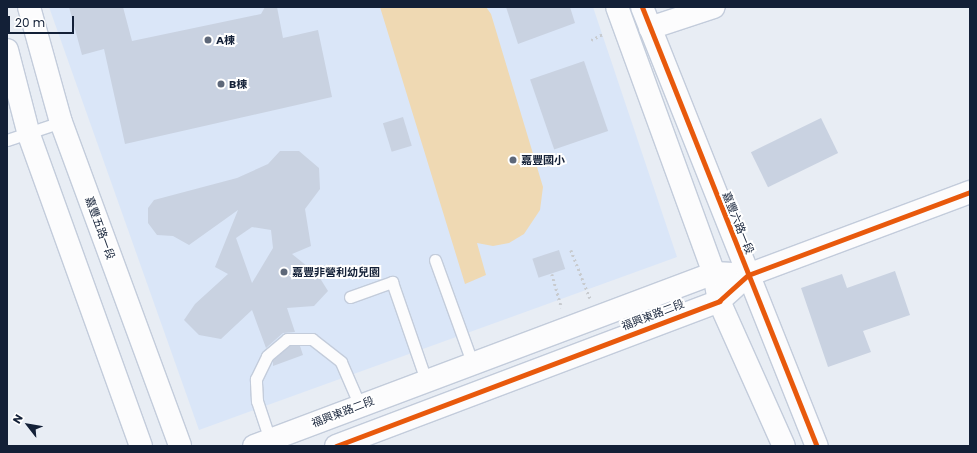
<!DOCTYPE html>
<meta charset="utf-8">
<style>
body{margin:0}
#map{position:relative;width:977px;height:453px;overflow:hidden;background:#e8edf4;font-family:Poppins,"Noto Sans TC",sans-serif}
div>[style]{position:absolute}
.built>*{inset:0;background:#dae6f8}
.green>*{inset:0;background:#efd9b3}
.building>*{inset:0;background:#c9d2e1;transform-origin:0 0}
.path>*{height:2.5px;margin-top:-1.25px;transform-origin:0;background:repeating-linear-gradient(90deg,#c8cbcf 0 2px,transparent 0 5px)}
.roads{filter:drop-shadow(1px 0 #c3ccdb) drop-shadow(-1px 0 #c3ccdb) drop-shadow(0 1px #c3ccdb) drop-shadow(0 -1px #c3ccdb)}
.lane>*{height:11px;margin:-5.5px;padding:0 5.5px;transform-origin:5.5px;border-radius:5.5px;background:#fcfcfd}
.street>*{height:22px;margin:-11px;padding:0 11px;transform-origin:11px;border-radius:11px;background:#fcfcfd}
.cycleway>*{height:5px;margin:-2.5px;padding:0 2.5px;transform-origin:2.5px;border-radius:2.5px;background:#e8590c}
.dots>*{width:11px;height:11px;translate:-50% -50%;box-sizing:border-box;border:2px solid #fff;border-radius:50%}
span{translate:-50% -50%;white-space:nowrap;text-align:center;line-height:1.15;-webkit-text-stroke:4px #fff;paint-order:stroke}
.poi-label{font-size:11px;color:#132037;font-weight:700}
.left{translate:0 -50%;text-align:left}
.street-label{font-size:11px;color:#132037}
.frame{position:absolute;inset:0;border:8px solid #132037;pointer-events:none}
.north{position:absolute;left:8px;top:405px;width:40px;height:40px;-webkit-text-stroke:3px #fff;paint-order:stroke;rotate:301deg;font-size:11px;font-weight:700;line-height:16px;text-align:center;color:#132037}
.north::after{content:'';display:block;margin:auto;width:14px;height:18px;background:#132037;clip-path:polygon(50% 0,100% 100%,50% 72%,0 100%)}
.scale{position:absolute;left:8px;top:16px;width:66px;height:18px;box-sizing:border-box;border:2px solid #132037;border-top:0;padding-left:5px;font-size:12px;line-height:14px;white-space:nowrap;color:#132037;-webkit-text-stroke:3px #fff;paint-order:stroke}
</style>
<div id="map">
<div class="built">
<i style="clip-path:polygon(49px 7px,593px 7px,677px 257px,199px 430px)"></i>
</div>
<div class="green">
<i style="clip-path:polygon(380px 7px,486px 7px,491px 14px,543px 187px,540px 210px,524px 234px,509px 243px,493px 246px,477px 243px,486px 275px,465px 284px)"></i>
</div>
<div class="building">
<i style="clip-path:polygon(69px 7px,123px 7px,132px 41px,261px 14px,265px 7px,277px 7px,283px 38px,318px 30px,332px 97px,125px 144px,104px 49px,82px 55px)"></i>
<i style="clip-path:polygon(506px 7px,570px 7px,575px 23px,518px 44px)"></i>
<i style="left:584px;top:61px;width:74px;height:57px;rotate:71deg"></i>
<i style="left:403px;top:117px;width:30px;height:21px;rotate:73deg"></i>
<i style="left:821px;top:118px;width:39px;height:78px;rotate:64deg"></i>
<i style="clip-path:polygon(evenodd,280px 151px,299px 151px,319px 168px,320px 189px,305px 209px,311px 246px,292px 254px,318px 275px,328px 291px,314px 306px,287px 308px,295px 332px,283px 333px,266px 348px,252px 310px,221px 339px,199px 335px,184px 320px,195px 304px,228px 274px,215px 267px,238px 210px,189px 245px,173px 236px,157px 235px,148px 223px,148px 208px,154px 200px,237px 178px,268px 164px,280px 151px,252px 227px,271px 230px,273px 248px,252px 283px,236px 238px,252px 227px)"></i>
<i style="left:559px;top:250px;width:20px;height:28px;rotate:72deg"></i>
<i style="clip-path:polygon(895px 271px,910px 315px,863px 331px,871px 352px,828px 367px,801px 288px,842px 274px,847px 288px)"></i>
<i style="clip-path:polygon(290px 346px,300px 346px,303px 355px,273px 366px,273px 360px)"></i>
</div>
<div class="path">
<i style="left:591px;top:40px;width:13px;rotate:-27deg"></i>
<i style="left:571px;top:250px;width:52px;rotate:68.4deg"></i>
<i style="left:552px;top:274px;width:35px;rotate:74deg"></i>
</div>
<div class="roads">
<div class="lane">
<i style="left:7px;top:140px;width:57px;rotate:-18.4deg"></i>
<i style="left:435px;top:260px;width:109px;rotate:70.1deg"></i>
<i style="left:350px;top:297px;width:45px;rotate:-19.7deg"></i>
<i style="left:392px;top:282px;width:104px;rotate:70.9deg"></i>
<i style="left:270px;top:440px;width:41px;rotate:-108.4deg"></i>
<i style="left:257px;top:401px;width:22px;rotate:-93deg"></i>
<i style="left:256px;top:379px;width:25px;rotate:-64deg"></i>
<i style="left:267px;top:356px;width:26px;rotate:-40deg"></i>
<i style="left:287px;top:339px;width:25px"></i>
<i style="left:312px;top:339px;width:37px;rotate:38deg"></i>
<i style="left:341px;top:362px;width:48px;rotate:66.6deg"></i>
</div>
<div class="street">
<i style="left:29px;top:7px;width:119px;rotate:74.5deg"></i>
<i style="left:61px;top:122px;width:345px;rotate:69.8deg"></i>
<i style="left:617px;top:7px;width:283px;rotate:70deg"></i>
<i style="left:714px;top:273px;width:28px;rotate:80deg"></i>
<i style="left:719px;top:301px;width:159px;rotate:65.9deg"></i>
<i style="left:642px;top:7px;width:473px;rotate:68.3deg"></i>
<i style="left:650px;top:28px;width:67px;rotate:-18.2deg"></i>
<i style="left:7px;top:50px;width:88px;rotate:75.5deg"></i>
<i style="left:29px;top:135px;width:331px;rotate:70.2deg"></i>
<i style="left:254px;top:446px;width:491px;rotate:-20.6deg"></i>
<i style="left:714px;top:273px;width:34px;rotate:3deg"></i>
<i style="left:336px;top:446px;width:410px;rotate:-20.7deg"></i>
<i style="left:719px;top:301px;width:39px;rotate:-42deg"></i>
<i style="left:748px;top:275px;width:237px;rotate:-20.5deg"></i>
</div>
</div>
<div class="cycleway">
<i style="left:642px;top:7px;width:473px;rotate:68.3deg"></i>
<i style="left:336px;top:446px;width:410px;rotate:-20.7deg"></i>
<i style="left:719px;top:301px;width:39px;rotate:-42deg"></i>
<i style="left:748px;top:275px;width:237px;rotate:-20.5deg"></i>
</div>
<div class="dots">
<i style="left:208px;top:40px;background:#5e6879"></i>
<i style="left:221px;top:84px;background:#5e6879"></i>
<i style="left:513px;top:160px;background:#5e6879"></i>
<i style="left:284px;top:272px;background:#5e6879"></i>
</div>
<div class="poi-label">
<span class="left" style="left:216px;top:40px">A棟</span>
<span class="left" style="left:229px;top:84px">B棟</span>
<span class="left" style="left:521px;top:160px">嘉豐國小</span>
<span class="left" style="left:292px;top:272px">嘉豐非營利幼兒園</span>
</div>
<div class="street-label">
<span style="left:738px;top:223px;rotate:68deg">嘉豐六路一段</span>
<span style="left:100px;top:228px;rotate:70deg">嘉豐五路一段</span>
<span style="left:653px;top:315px;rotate:-21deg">福興東路二段</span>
<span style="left:343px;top:412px;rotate:-21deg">福興東路二段</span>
</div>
<div class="frame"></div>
<div class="north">N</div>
<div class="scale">20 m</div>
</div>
